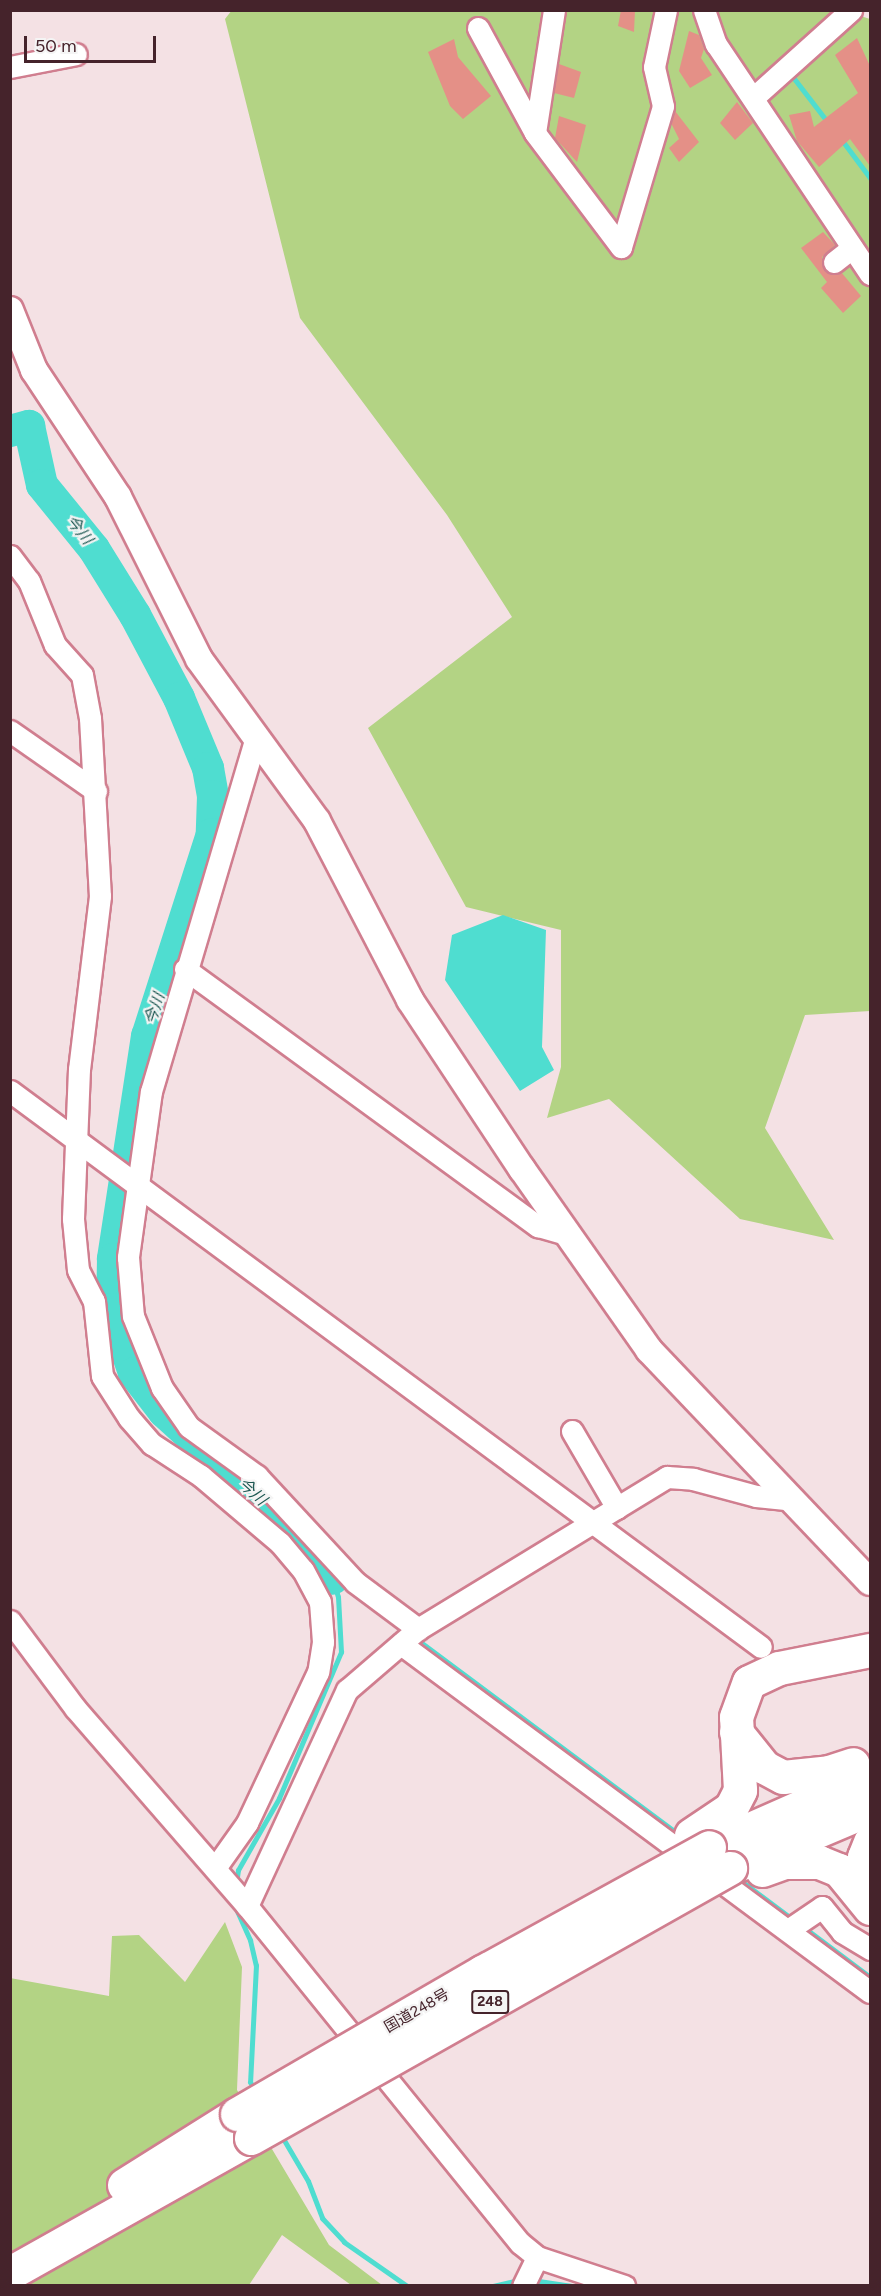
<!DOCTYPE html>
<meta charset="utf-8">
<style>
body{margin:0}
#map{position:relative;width:881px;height:2296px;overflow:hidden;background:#f4e1e4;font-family:Figtree,"Noto Sans JP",sans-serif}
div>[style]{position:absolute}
.green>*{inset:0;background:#b3d384}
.water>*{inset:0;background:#4fddd0}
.stream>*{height:5px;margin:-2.5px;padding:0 2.5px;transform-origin:2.5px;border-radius:2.5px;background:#4fddd0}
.river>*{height:32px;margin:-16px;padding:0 16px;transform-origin:16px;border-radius:16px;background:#4fddd0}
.building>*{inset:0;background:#e49087}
.roads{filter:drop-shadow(2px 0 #d07e8f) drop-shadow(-2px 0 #d07e8f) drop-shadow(0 2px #d07e8f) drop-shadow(0 -2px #d07e8f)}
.minor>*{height:21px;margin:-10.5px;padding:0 10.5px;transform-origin:10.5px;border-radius:10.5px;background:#fff}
.tertiary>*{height:26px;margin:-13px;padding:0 13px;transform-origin:13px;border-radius:13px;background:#fff}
.trunk>*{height:33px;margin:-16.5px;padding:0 16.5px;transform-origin:16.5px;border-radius:16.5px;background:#fff}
.bridges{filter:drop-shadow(2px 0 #d07e8f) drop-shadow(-2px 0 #d07e8f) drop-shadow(0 2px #d07e8f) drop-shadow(0 -2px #d07e8f)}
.trunk-bridge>*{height:33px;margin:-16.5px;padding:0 16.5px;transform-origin:16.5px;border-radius:16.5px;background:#fff}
span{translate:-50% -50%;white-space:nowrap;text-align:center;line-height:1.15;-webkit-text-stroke:4.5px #f4f4f4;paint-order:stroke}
.shield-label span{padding:2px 4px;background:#f4f4f4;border:2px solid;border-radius:4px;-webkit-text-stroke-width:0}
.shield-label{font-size:14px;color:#45232b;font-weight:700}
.street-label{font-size:15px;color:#45232b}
.water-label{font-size:16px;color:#1d5852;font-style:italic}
.frame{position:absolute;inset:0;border:12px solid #45232b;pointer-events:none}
.scale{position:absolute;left:24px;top:36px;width:132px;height:27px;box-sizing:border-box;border:3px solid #45232b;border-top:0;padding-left:8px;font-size:18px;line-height:21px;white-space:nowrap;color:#45232b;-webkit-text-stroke:4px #f4f4f4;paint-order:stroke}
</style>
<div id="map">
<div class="green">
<i style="clip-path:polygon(232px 10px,842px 10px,870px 19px,870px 1011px,805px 1015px,765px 1128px,834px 1240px,740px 1219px,609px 1099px,547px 1118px,561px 1067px,561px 930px,466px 907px,368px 728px,512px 617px,447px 515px,300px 318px,225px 19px)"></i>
<i style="clip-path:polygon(225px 1922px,242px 1967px,237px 2090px,329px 2245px,382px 2285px,351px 2285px,282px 2235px,249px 2285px,11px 2285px,10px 1978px,109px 1996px,112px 1936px,139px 1935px,185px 1982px)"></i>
</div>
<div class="water">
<i style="clip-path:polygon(503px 915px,546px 930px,542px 1047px,554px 1070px,520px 1091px,445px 980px,452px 935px)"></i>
</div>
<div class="stream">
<i style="left:789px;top:72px;width:66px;rotate:52.4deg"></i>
<i style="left:841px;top:139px;width:49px;rotate:53.4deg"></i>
<i style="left:333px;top:1579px;width:22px;rotate:32deg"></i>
<i style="left:415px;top:1638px;width:329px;rotate:36.7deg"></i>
<i style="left:737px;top:1878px;width:72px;rotate:36.6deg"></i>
<i style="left:236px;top:1884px;width:14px;rotate:-82deg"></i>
<i style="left:238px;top:1870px;width:83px;rotate:-60.3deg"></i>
<i style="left:279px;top:1798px;width:159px;rotate:-67deg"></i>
<i style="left:341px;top:1652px;width:55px;rotate:-93.1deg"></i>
<i style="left:338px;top:1597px;width:19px;rotate:-106deg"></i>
<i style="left:233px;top:1902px;width:42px;rotate:65.9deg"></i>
<i style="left:250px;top:1940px;width:26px;rotate:77deg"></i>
<i style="left:256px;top:1965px;width:117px;rotate:92.9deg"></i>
<i style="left:250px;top:2082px;width:9px;rotate:58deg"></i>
<i style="left:802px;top:1926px;width:85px;rotate:36.9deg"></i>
<i style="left:281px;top:2135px;width:53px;rotate:59.6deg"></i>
<i style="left:308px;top:2181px;width:40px;rotate:69deg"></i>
<i style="left:322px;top:2218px;width:33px;rotate:47deg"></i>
<i style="left:344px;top:2242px;width:77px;rotate:34.9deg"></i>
<i style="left:532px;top:2280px;width:40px;rotate:8.5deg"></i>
<i style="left:493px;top:2286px;width:28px;rotate:-13deg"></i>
</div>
<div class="river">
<i style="left:10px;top:431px;width:20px;rotate:-15deg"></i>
<i style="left:29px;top:426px;width:60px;rotate:77.6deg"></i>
<i style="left:42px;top:485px;width:82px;rotate:50.9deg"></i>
<i style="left:94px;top:549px;width:78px;rotate:58.2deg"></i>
<i style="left:135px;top:615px;width:94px;rotate:62.1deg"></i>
<i style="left:179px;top:698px;width:76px;rotate:67.5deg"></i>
<i style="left:208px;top:768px;width:28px;rotate:80deg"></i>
<i style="left:213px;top:796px;width:38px;rotate:92deg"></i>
<i style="left:212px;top:834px;width:212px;rotate:107.8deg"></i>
<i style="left:147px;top:1036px;width:226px;rotate:98.7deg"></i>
<i style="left:113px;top:1259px;width:50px;rotate:91.1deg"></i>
<i style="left:112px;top:1309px;width:68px;rotate:71deg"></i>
<i style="left:134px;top:1373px;width:49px;rotate:52.4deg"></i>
<i style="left:164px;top:1412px;width:189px;rotate:42.2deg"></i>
<i style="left:304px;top:1539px;width:49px;rotate:54.1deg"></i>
</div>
<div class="building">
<i style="clip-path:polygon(621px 10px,635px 10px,634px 32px,618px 26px)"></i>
<i style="clip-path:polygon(689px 31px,699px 35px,704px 49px,701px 58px,712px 75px,690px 88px,679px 71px)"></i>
<i style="clip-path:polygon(857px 38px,870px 66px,870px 166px,850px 139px,819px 167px,797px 141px,789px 115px,810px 111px,814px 127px,858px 93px,835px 55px)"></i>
<i style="clip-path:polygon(454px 39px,458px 57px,491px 96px,463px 119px,450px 106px,428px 52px)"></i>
<i style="clip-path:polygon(559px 64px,581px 72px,574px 98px,554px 93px)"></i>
<i style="clip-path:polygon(737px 102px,753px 123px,735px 140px,720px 123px)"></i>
<i style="clip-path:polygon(675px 111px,699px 142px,679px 162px,669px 148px,679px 139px,671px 123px)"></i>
<i style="clip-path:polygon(559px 116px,586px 125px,577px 162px,555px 138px)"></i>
<i style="clip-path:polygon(823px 232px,835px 245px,822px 257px,824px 269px,830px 274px,841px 272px,861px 296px,843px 313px,821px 288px,827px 282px,801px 248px)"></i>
</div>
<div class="roads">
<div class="minor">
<i style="left:554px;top:10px;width:124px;rotate:98.8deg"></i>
<i style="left:535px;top:133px;width:143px;rotate:53deg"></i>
<i style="left:704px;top:10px;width:36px;rotate:71deg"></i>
<i style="left:716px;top:44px;width:277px;rotate:56.2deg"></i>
<i style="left:478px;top:28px;width:119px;rotate:61.5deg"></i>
<i style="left:10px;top:67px;width:67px;rotate:-11.1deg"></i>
<i style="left:753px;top:98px;width:132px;rotate:-41.9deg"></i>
<i style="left:621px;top:247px;width:147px;rotate:-73.4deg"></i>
<i style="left:663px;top:106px;width:40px;rotate:-103deg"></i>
<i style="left:654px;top:67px;width:58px;rotate:-78.1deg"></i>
<i style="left:834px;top:262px;width:23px;rotate:-38deg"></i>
<i style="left:10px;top:556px;width:31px;rotate:53deg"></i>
<i style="left:29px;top:581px;width:69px;rotate:67.9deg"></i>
<i style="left:55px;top:645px;width:40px;rotate:48deg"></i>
<i style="left:82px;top:675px;width:44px;rotate:79.5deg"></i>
<i style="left:90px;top:718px;width:178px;rotate:86.8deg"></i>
<i style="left:100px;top:896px;width:174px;rotate:96.9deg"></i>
<i style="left:79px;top:1069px;width:150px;rotate:92.3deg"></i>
<i style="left:73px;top:1219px;width:51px;rotate:84.4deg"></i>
<i style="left:78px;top:1270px;width:35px;rotate:63deg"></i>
<i style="left:94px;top:1301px;width:75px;rotate:83.9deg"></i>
<i style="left:102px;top:1376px;width:50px;rotate:57.3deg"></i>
<i style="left:129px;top:1418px;width:35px;rotate:49deg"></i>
<i style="left:152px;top:1444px;width:59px;rotate:33.1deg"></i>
<i style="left:201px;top:1476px;width:104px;rotate:40.3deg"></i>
<i style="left:280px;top:1543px;width:35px;rotate:50deg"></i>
<i style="left:303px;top:1570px;width:36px;rotate:62deg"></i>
<i style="left:320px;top:1602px;width:40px;rotate:85.7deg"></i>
<i style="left:323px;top:1642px;width:30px;rotate:99deg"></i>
<i style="left:318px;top:1672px;width:167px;rotate:115.2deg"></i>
<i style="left:247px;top:1823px;width:55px;rotate:125.4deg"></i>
<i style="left:10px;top:731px;width:105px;rotate:34.9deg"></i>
<i style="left:256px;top:737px;width:369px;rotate:106.5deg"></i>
<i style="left:151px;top:1091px;width:168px;rotate:97.9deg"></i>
<i style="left:128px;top:1257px;width:59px;rotate:85.2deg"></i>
<i style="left:133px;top:1316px;width:78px;rotate:68.1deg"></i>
<i style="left:162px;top:1388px;width:47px;rotate:55.3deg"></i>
<i style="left:189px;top:1427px;width:84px;rotate:35.8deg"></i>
<i style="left:257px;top:1476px;width:144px;rotate:47.2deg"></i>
<i style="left:355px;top:1582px;width:79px;rotate:36.7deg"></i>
<i style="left:185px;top:969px;width:437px;rotate:36.1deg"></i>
<i style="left:538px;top:1226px;width:29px;rotate:16deg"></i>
<i style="left:10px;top:1091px;width:934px;rotate:36.51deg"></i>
<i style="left:572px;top:1431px;width:89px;rotate:59.7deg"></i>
<i style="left:10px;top:1621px;width:109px;rotate:53.2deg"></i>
<i style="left:75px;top:1708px;width:262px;rotate:49deg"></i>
<i style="left:247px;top:1906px;width:434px;rotate:51deg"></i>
<i style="left:520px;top:2243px;width:22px;rotate:39deg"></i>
<i style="left:537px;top:2257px;width:92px;rotate:18.4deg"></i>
<i style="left:401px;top:1644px;width:584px;rotate:36.58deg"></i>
<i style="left:247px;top:1906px;width:238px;rotate:-65.2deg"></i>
<i style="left:347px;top:1690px;width:94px;rotate:-40.7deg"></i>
<i style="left:418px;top:1629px;width:292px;rotate:-31.4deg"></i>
<i style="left:667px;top:1477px;width:26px;rotate:4deg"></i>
<i style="left:693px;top:1479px;width:65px;rotate:15.1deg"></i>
<i style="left:756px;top:1496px;width:37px;rotate:6deg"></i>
<i style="left:788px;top:1930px;width:41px;rotate:-34.1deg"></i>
<i style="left:822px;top:1907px;width:32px;rotate:51deg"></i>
<i style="left:842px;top:1932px;width:33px;rotate:31deg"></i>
<i style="left:523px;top:2286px;width:32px;rotate:-64deg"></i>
</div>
<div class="tertiary">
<i style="left:10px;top:310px;width:65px;rotate:68.2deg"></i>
<i style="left:34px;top:370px;width:152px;rotate:56.5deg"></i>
<i style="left:118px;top:497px;width:181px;rotate:63.4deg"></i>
<i style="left:199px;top:659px;width:200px;rotate:53.9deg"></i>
<i style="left:317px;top:821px;width:202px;rotate:62.5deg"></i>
<i style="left:410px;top:1000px;width:203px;rotate:56.5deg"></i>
<i style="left:522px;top:1169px;width:221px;rotate:54.9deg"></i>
<i style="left:649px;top:1350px;width:320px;rotate:46.4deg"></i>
</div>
<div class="trunk">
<i style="left:736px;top:1732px;width:45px;rotate:51.3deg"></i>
<i style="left:764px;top:1767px;width:21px;rotate:28deg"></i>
<i style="left:783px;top:1777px;width:46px;rotate:-6.2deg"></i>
<i style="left:829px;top:1772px;width:25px;rotate:-18deg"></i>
<i style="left:691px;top:1835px;width:48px;rotate:-34deg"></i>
<i style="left:731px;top:1808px;width:20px;rotate:-63deg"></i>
<i style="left:740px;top:1790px;width:73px;rotate:-93.1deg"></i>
<i style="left:736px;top:1717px;width:37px;rotate:-70deg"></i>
<i style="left:749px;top:1682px;width:33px;rotate:-25deg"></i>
<i style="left:779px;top:1668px;width:93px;rotate:-11.2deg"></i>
<i style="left:870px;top:1842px;width:16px;rotate:112deg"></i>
<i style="left:864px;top:1857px;width:32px;rotate:79deg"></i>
<i style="left:709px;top:1847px;width:176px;rotate:-23.8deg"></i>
<i style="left:730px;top:1868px;width:152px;rotate:-22.9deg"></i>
<i style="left:762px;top:1870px;width:23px;rotate:-20deg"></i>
<i style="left:784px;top:1862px;width:35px"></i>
<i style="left:819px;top:1862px;width:22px;rotate:22deg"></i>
<i style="left:839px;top:1870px;width:49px;rotate:50.8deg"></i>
<i style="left:124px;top:2185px;width:133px;rotate:-32.1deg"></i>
<i style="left:10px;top:2273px;width:276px;rotate:-29.3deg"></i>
</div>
</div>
<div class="bridges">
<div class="trunk-bridge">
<i style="left:237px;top:2114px;width:283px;rotate:-30.1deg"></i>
<i style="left:482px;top:1972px;width:259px;rotate:-28.8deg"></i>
<i style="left:251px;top:2138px;width:550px;rotate:-29.41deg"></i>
</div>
</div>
<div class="shield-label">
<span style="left:490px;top:2002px">248</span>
</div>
<div class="street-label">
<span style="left:417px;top:2011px;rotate:-30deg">国道248号</span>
</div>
<div class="water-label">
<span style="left:79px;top:530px;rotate:51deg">今川</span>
<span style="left:155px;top:1009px;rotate:-72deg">今川</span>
<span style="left:252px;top:1492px;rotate:42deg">今川</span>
</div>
<div class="frame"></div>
<div class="scale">50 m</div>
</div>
